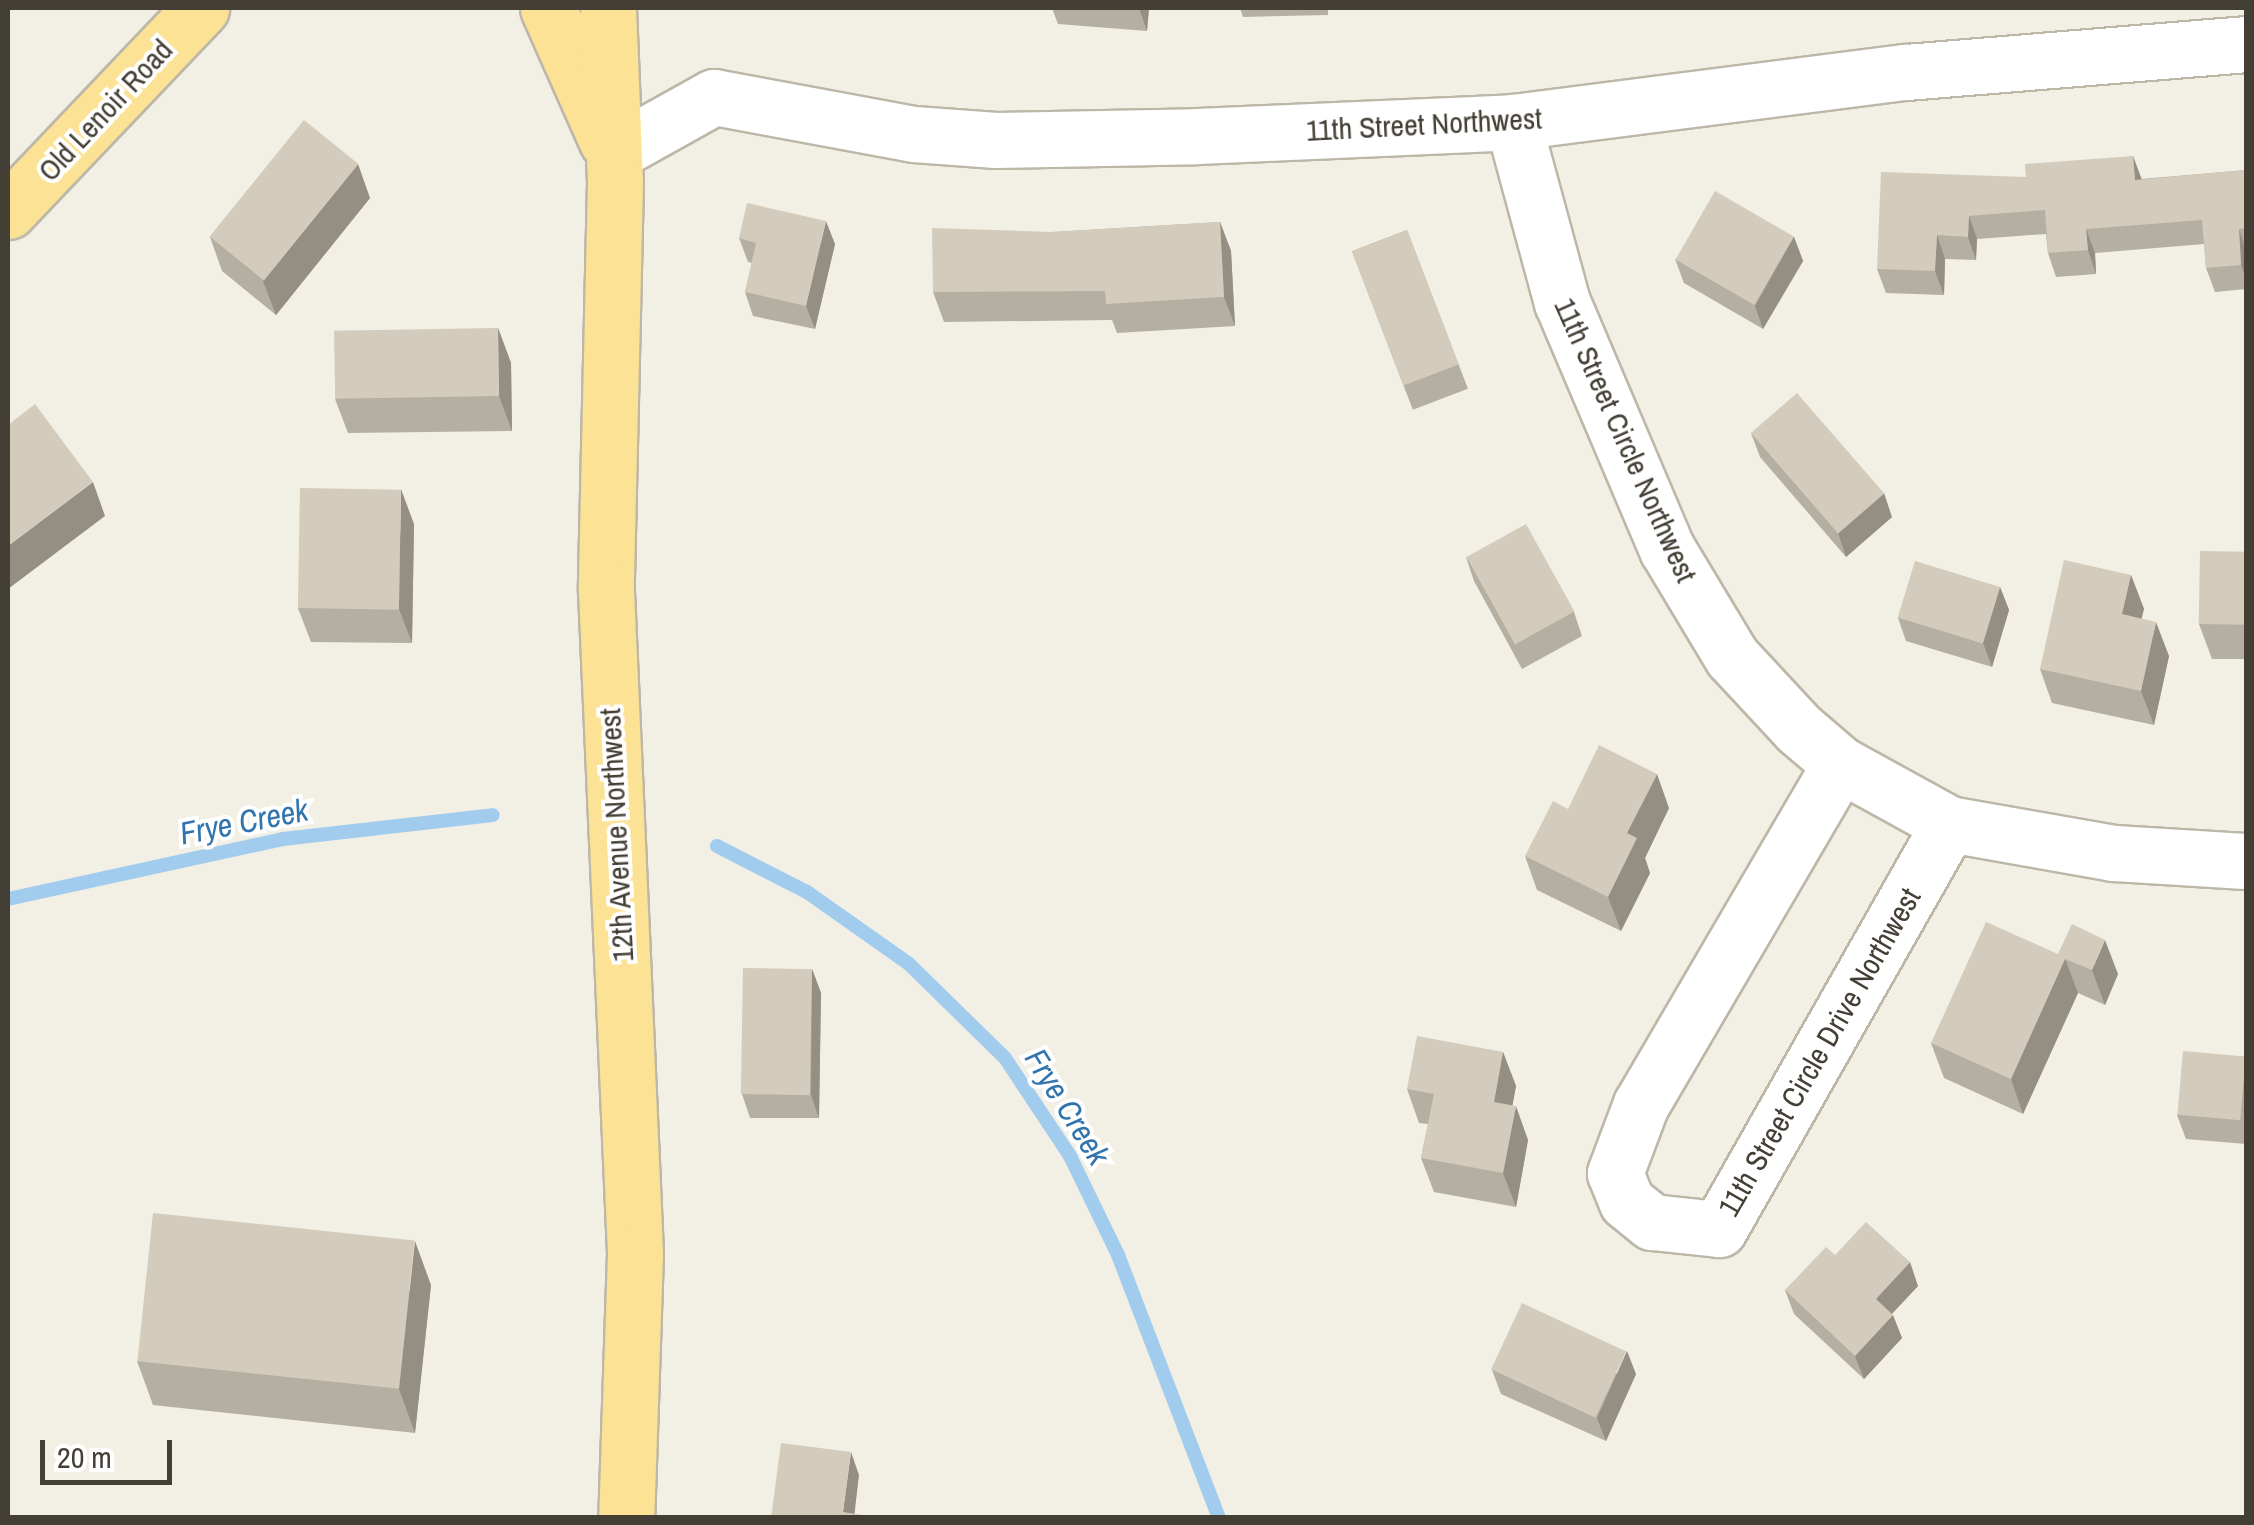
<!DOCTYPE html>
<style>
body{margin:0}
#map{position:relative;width:2254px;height:1525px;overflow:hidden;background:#f2efe5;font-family:"Archivo Narrow",sans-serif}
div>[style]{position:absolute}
.stream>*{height:14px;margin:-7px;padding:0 7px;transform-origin:7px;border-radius:7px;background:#a2ccee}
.roads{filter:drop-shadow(2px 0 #bdb7a8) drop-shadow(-2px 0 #bdb7a8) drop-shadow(0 2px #bdb7a8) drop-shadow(0 -2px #bdb7a8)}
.minor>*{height:55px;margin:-27.5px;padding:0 27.5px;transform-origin:27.5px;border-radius:27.5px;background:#fff}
.major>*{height:55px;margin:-27.5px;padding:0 27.5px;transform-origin:27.5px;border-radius:27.5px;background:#fce294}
.wall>*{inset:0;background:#b5afa1;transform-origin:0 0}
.shaded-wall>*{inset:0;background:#948e83}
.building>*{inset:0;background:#d3cbbb;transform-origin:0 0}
span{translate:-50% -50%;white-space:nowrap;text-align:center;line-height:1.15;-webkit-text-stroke:8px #fff;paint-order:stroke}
.street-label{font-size:30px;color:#443f35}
.water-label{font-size:32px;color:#3174ae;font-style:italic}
.frame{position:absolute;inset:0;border:10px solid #443f35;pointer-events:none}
.scale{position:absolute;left:40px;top:1440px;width:132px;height:45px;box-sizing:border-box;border:5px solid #443f35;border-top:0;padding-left:12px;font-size:30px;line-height:35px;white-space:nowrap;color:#443f35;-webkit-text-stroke:8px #fff;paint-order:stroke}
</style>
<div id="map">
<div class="stream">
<i style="left:717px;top:846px;width:101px;rotate:27.1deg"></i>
<i style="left:807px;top:892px;width:125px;rotate:35.2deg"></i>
<i style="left:909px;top:964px;width:134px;rotate:44.4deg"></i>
<i style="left:1005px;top:1058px;width:118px;rotate:56.4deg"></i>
<i style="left:1070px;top:1156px;width:110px;rotate:64.1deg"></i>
<i style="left:1118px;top:1255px;width:282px;rotate:69deg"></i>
<i style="left:8px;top:899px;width:281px;rotate:-12.3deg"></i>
<i style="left:283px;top:839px;width:211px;rotate:-6.5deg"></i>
</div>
<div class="roads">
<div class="minor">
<i style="left:1513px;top:122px;width:187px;rotate:74.8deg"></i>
<i style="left:1562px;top:302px;width:268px;rotate:67deg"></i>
<i style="left:1667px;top:549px;width:126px;rotate:59deg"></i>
<i style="left:1732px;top:657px;width:98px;rotate:47.1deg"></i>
<i style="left:1799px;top:729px;width:54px;rotate:40.5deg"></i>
<i style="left:1840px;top:764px;width:124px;rotate:28.8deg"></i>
<i style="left:1949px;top:824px;width:168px;rotate:10deg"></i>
<i style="left:2114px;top:853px;width:132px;rotate:3.5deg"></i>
<i style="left:615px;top:152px;width:113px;rotate:-29.1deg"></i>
<i style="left:714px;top:97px;width:203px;rotate:10.5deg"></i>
<i style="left:914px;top:134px;width:82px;rotate:4.2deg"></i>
<i style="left:996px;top:140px;width:201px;rotate:-1.1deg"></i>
<i style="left:1197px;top:136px;width:316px;rotate:-2.5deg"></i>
<i style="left:1513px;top:122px;width:396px;rotate:-7.3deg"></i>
<i style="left:1906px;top:72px;width:341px;rotate:-4.7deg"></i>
<i style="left:1840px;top:764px;width:394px;rotate:120.3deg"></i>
<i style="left:1641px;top:1104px;width:74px;rotate:110.6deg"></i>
<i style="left:1615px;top:1173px;width:31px;rotate:68deg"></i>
<i style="left:1627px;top:1202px;width:32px;rotate:39deg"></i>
<i style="left:1652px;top:1222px;width:67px;rotate:6deg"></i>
<i style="left:1719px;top:1229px;width:466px;rotate:-60.4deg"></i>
</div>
<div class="major">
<i style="left:548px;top:8px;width:145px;rotate:66.1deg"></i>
<i style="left:608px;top:8px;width:174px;rotate:87.7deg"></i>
<i style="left:615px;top:182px;width:409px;rotate:91.3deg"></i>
<i style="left:606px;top:591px;width:663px;rotate:87.49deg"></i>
<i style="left:635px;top:1253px;width:265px;rotate:91.9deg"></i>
<i style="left:8px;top:211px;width:280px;rotate:-46.4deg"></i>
</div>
</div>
<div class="wall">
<i style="clip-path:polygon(1052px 8px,1149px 8px,1147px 31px,1058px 24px)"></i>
<i style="clip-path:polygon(1240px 8px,1328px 8px,1328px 15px,1243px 17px)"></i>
<i style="clip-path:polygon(2133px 156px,2141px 179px,2246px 170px,2246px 289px,2215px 292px,2206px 268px,2204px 244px,2095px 253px,2096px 274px,2056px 277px,2048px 253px,2046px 234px,1977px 239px,1976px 260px,1945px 259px,1944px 295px,1886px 293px,1877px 269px,2026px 177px)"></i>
<i style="clip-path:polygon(370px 198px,276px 315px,222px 271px,210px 237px)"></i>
<i style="clip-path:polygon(1220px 222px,1231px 251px,1235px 326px,1117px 333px,1112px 320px,944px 322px,933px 292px,1052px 232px)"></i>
<i style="left:1407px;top:230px;width:170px;height:59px;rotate:69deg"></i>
<i style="clip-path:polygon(1794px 237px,1803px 261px,1763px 329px,1684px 283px,1675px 259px)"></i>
<i style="clip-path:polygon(739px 238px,835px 244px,815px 329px,753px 316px,745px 292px,752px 263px,748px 262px)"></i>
<i style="clip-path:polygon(498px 328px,511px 363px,512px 431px,348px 433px,335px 399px)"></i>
<i style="clip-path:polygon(1751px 433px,1892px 517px,1846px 557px,1760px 457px)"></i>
<i style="clip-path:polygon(414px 524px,412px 643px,311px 642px,298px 608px)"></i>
<i style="clip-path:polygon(2246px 552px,2246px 659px,2212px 659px,2199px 624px)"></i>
<i style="clip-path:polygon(1466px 557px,1574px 612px,1582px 636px,1522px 669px,1474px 581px)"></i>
<i style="clip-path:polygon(2131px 575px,2144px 609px,2141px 618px,2169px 656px,2154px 725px,2052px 703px,2040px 669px)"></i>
<i style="clip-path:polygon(2000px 587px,2009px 610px,1992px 667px,1906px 641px,1898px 618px)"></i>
<i style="clip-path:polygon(1669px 808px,1645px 858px,1650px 873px,1621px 931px,1537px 890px,1525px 856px,1568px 809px)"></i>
<i style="clip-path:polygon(2058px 954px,2118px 974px,2105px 1005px,2078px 993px,2023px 1114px,1944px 1078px,1931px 1043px)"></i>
<i style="clip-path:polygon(812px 969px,821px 993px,819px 1118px,750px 1118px,742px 1094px)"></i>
<i style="clip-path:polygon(1503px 1052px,1516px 1086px,1512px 1105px,1528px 1140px,1516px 1207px,1434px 1192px,1421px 1158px,1428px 1124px,1419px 1123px,1407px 1089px)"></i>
<i style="clip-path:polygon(2246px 1056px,2246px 1144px,2186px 1139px,2177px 1115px)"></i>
<i style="clip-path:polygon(1835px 1255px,1918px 1286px,1892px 1314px,1902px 1338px,1864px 1379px,1794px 1314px,1785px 1290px)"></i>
<i style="clip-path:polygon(431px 1285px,415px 1433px,153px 1405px,137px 1361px)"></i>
<i style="clip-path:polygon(1492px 1370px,1636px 1374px,1606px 1441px,1501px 1394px)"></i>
</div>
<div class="shaded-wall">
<i style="clip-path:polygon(1139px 8px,1149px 8px,1147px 31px)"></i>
<i style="clip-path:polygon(2133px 156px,2142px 180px,2135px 180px)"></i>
<i style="clip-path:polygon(358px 164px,370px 198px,276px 315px,263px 281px)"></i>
<i style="clip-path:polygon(1969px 216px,1977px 239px,1976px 260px,1968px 237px)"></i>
<i style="clip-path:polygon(826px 221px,835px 244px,815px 329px,806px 306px)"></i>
<i style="clip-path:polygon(1220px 222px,1231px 251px,1235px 326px,1224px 297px)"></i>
<i style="clip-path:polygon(2086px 229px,2095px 253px,2096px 274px,2088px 250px)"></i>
<i style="clip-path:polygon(2239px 229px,2246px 251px,2246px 280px,2241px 265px)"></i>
<i style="clip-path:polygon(1937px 235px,1945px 259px,1944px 295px,1935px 271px)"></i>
<i style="clip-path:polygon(1794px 237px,1803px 261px,1763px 329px,1755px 306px)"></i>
<i style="clip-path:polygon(498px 328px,511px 363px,512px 431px,499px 396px)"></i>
<i style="clip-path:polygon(93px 482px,105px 516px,8px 589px,8px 546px)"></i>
<i style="clip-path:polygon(401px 489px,414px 524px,412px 643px,399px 609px)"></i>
<i style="clip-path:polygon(1884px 493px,1892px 517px,1846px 557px,1838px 533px)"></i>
<i style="clip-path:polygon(2131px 575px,2144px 609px,2134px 649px,2122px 614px)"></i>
<i style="clip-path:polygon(2000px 587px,2009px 610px,1992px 667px,1983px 643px)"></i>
<i style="clip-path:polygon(2156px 622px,2169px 656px,2154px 725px,2141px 691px)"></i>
<i style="clip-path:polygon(1657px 774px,1669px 808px,1645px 858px,1650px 873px,1621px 931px,1608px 897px,1627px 833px)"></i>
<i style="clip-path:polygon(2105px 940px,2118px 974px,2105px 1005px,2092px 970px)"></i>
<i style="clip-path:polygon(2065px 959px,2078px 993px,2023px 1114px,2011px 1079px)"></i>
<i style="clip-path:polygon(812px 969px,821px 993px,819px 1118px,811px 1095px)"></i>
<i style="clip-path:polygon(1503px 1052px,1516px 1086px,1507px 1136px,1494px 1102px)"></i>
<i style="clip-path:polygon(1516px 1106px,1528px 1140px,1516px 1207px,1503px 1173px)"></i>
<i style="clip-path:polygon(415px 1241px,431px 1285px,415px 1433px,399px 1389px)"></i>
<i style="clip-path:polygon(1910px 1262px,1918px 1286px,1884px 1322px,1876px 1299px)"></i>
<i style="clip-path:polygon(1893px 1315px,1902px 1338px,1864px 1379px,1855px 1356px)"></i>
<i style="clip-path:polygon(1627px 1351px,1636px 1374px,1606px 1441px,1597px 1418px)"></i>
<i style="clip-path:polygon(851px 1452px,859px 1475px,854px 1518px,843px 1512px)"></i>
</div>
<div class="building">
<i style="left:304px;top:120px;width:70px;height:150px;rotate:39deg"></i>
<i style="clip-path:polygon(2133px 156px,2135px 180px,2246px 170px,2246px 228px,2239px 229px,2241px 265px,2206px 268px,2202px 220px,2086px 229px,2088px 250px,2048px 253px,2045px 210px,1969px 216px,1968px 237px,1937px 235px,1935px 271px,1877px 269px,1881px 172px,2026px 177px,2025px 164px)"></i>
<i style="left:1715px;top:191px;width:91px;height:79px;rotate:30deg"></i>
<i style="clip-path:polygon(747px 203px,826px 221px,806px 306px,745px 292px,756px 243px,739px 238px)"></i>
<i style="clip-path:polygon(1220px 222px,1224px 297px,1106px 304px,1105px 291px,933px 292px,932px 228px,1052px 232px)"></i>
<i style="left:1407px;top:230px;width:144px;height:59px;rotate:69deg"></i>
<i style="left:498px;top:328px;width:68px;height:164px;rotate:89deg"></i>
<i style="left:1797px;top:393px;width:133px;height:61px;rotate:49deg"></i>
<i style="clip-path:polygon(35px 404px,93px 482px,8px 546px,8px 425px)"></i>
<i style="left:300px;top:488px;width:101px;height:120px;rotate:1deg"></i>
<i style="left:1526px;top:524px;width:100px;height:68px;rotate:61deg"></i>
<i style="left:2200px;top:551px;width:46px;height:73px;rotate:1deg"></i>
<i style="clip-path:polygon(2064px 560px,2131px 575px,2122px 614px,2156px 622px,2141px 691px,2040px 669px)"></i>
<i style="left:1915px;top:561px;width:89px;height:59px;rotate:17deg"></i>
<i style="clip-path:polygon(1599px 745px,1657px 774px,1627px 833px,1637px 838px,1608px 897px,1525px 856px,1553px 801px,1568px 809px)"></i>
<i style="clip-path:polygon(1986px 922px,2058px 954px,2072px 924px,2105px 940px,2092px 970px,2065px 959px,2011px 1079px,1931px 1043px)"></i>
<i style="left:743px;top:968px;width:69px;height:126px;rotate:1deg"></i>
<i style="clip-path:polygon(1417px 1036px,1503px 1052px,1494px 1102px,1516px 1106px,1503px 1173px,1421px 1158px,1434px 1094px,1407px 1089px)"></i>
<i style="left:2183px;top:1051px;width:63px;height:64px;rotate:5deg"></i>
<i style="left:153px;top:1213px;width:263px;height:149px;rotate:6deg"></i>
<i style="clip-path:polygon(1866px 1222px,1910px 1262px,1876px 1299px,1893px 1315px,1855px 1356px,1785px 1290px,1826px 1247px,1835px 1255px)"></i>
<i style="left:1522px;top:1303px;width:115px;height:73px;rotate:25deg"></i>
<i style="clip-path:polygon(781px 1443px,851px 1452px,843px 1512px,870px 1516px,870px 1518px,771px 1518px)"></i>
</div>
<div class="street-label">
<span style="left:105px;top:110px;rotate:-47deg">Old Lenoir Road</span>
<span style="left:1424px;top:124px;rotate:-3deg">11th Street Northwest</span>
<span style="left:1626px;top:440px;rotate:66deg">11th Street Circle Northwest</span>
<span style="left:616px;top:835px;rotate:-93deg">12th Avenue Northwest</span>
<span style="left:1819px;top:1052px;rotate:-60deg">11th Street Circle Drive Northwest</span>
</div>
<div class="water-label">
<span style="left:244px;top:822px;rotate:-11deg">Frye Creek</span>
<span style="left:1067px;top:1107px;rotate:58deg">Frye Creek</span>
</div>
<div class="frame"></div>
<div class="scale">20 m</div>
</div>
